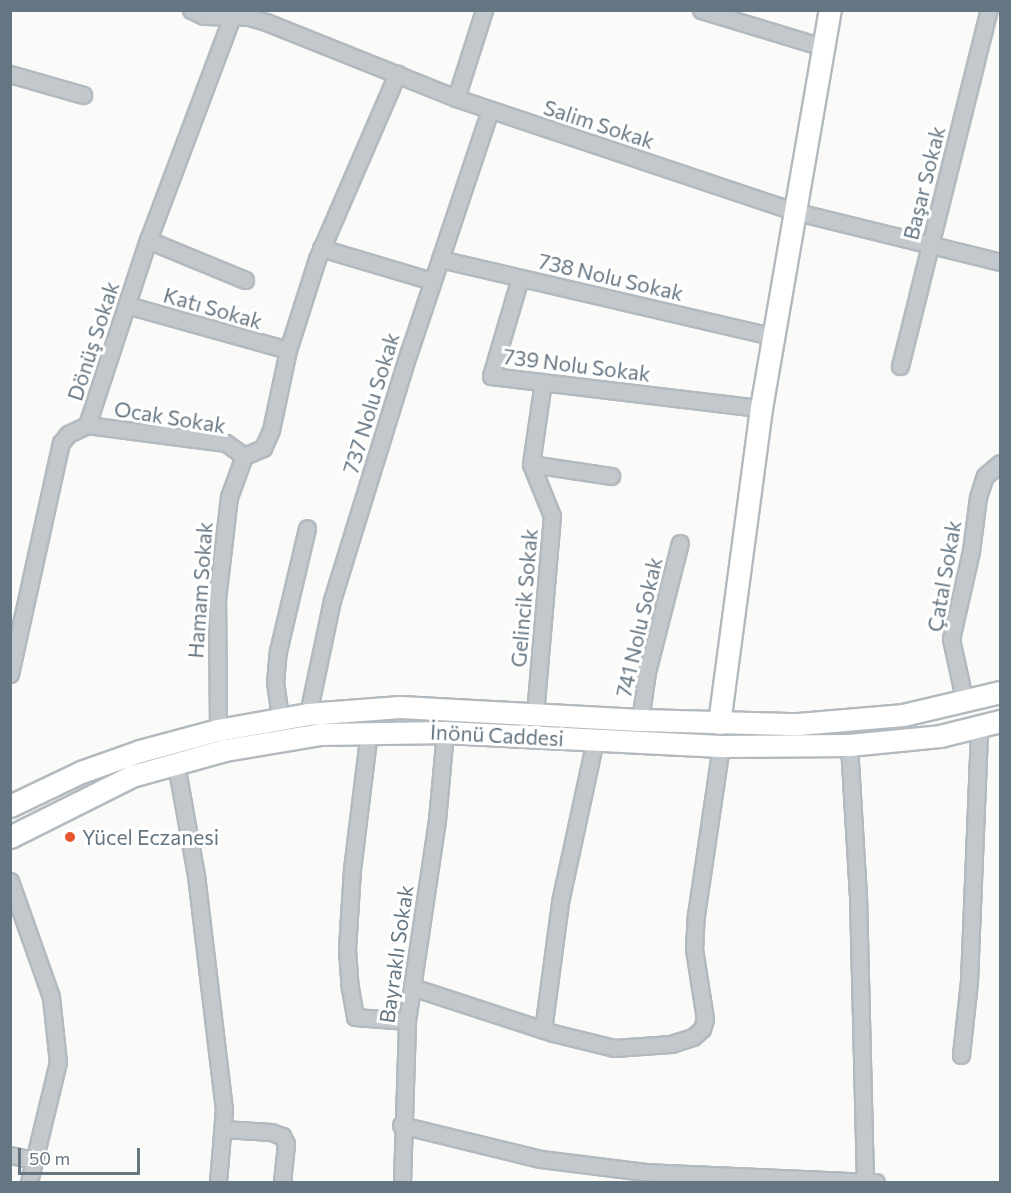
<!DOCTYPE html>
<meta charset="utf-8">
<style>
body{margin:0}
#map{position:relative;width:1011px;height:1193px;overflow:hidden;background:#fafaf8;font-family:Commissioner,sans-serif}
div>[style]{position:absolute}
.roads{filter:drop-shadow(2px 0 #b3babf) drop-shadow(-2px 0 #b3babf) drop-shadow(0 2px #b3babf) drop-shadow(0 -2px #b3babf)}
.street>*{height:15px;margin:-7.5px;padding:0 7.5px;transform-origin:7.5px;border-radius:7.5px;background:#c3c8cc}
.secondary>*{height:21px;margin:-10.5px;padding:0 10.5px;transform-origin:10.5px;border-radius:10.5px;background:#fff}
.dots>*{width:16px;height:16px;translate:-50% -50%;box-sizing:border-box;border:3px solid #fff;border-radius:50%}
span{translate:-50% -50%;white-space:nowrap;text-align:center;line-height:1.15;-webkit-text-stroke:6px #fff;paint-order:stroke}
.street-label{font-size:21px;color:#657683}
.poi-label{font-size:21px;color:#657683}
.left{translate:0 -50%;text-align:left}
.frame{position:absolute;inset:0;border:12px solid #657683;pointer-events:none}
.scale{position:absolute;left:18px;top:1148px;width:122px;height:27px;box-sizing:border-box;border:3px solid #657683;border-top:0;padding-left:8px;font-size:18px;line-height:21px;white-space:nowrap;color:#657683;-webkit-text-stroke:4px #fff;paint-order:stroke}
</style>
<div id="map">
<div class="roads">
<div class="street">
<i style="left:191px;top:10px;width:14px;rotate:25deg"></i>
<i style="left:204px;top:16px;width:45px;rotate:1.3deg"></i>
<i style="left:249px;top:17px;width:18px;rotate:16deg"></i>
<i style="left:266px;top:22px;width:205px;rotate:21.8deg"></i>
<i style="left:456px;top:98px;width:355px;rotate:18.5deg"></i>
<i style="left:793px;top:211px;width:213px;rotate:13.8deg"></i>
<i style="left:701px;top:10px;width:127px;rotate:16.9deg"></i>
<i style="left:10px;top:74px;width:76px;rotate:16deg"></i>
<i style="left:456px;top:98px;width:92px;rotate:-72.3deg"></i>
<i style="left:148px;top:240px;width:105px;rotate:22.4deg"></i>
<i style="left:321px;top:248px;width:116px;rotate:16.6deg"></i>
<i style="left:440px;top:259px;width:341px;rotate:13.1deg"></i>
<i style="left:520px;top:278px;width:102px;rotate:106.5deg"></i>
<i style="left:491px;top:376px;width:272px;rotate:6.8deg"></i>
<i style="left:127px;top:305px;width:167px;rotate:15.6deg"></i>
<i style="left:900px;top:366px;width:367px;rotate:-76deg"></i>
<i style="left:87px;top:425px;width:140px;rotate:7.4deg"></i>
<i style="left:226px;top:443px;width:22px;rotate:36deg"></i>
<i style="left:244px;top:456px;width:21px;rotate:-23deg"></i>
<i style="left:263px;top:448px;width:20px;rotate:-66deg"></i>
<i style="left:271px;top:430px;width:82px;rotate:-78deg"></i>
<i style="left:288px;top:350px;width:96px;rotate:-72.3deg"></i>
<i style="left:317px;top:259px;width:202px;rotate:-66.6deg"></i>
<i style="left:531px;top:464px;width:81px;rotate:8.5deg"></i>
<i style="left:10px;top:674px;width:237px;rotate:-77.6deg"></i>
<i style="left:61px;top:443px;width:11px;rotate:-52deg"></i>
<i style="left:68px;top:434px;width:21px;rotate:-25deg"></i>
<i style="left:87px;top:425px;width:195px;rotate:-71.8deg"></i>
<i style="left:148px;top:240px;width:238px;rotate:-69.4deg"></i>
<i style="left:965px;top:703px;width:66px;rotate:-102.3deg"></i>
<i style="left:951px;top:639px;width:90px;rotate:-77.2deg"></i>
<i style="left:971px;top:551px;width:54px;rotate:-82.6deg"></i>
<i style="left:978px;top:497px;width:22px;rotate:-72deg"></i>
<i style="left:985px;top:476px;width:20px;rotate:-41deg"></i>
<i style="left:308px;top:714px;width:116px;rotate:-78.1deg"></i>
<i style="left:332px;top:600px;width:260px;rotate:-72.8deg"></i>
<i style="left:409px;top:352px;width:255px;rotate:-71.5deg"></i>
<i style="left:535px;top:714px;width:199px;rotate:-85.1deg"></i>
<i style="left:552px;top:516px;width:56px;rotate:-112deg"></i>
<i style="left:531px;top:464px;width:83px;rotate:-81.7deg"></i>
<i style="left:280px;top:717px;width:34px;rotate:-98deg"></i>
<i style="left:275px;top:683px;width:32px;rotate:-85deg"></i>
<i style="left:278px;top:651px;width:126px;rotate:-76.7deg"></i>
<i style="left:640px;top:720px;width:49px;rotate:-81.7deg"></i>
<i style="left:647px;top:672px;width:133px;rotate:-75.7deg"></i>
<i style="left:218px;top:730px;width:131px;rotate:-90.4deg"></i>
<i style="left:217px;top:599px;width:103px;rotate:-83.3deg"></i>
<i style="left:229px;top:497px;width:44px;rotate:-69.9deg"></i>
<i style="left:369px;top:731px;width:139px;rotate:97deg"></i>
<i style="left:352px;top:869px;width:80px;rotate:93.6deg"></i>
<i style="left:347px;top:949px;width:39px;rotate:86deg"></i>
<i style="left:350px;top:988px;width:29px;rotate:80deg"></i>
<i style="left:355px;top:1017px;width:52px;rotate:4.4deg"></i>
<i style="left:849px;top:745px;width:151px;rotate:86.6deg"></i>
<i style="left:858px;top:896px;width:286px;rotate:88.6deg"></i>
<i style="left:176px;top:764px;width:113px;rotate:79.8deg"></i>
<i style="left:196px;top:875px;width:236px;rotate:83.2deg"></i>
<i style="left:224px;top:1109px;width:73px;rotate:94.7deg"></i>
<i style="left:10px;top:881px;width:123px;rotate:70.5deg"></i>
<i style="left:51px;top:997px;width:65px;rotate:83.9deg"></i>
<i style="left:58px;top:1062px;width:123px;rotate:103.6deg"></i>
<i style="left:412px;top:987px;width:148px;rotate:18.1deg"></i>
<i style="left:553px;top:1033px;width:63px;rotate:13.8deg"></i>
<i style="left:614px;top:1048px;width:57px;rotate:-4deg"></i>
<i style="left:671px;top:1044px;width:23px;rotate:-18deg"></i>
<i style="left:693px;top:1037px;width:12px;rotate:-42deg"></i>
<i style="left:702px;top:1029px;width:10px;rotate:-73deg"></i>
<i style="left:705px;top:1019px;width:71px;rotate:-98.9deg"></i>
<i style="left:694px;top:949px;width:34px;rotate:-87deg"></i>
<i style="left:696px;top:915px;width:171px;rotate:-81.6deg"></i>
<i style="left:543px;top:1030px;width:129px;rotate:-82.4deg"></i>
<i style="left:560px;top:902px;width:166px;rotate:-77.8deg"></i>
<i style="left:961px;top:1055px;width:74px;rotate:-83.8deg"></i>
<i style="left:969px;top:981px;width:253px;rotate:-87.7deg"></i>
<i style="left:401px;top:1125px;width:144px;rotate:13.7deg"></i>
<i style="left:541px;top:1159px;width:105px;rotate:7.1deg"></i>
<i style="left:645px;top:1172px;width:231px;rotate:2.5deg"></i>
<i style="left:223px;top:1129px;width:48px;rotate:3.6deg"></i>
<i style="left:271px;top:1132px;width:12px;rotate:20deg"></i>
<i style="left:282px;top:1136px;width:9px;rotate:63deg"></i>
<i style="left:286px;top:1144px;width:38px;rotate:96deg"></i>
<i style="left:10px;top:1155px;width:24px;rotate:12deg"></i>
<i style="left:402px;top:1182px;width:161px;rotate:-88.2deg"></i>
<i style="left:407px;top:1021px;width:203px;rotate:-81.5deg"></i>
<i style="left:437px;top:820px;width:88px;rotate:-84.8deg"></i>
</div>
<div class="secondary">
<i style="left:719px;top:723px;width:318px;rotate:-82.4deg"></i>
<i style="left:761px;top:408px;width:404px;rotate:-80.2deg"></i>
<i style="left:10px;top:806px;width:79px;rotate:-25.6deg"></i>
<i style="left:81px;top:772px;width:63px;rotate:-19.6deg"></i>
<i style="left:140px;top:751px;width:81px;rotate:-15.1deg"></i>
<i style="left:218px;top:730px;width:91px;rotate:-10.1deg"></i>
<i style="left:308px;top:714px;width:92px;rotate:-4.4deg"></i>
<i style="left:400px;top:707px;width:240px;rotate:3.1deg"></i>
<i style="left:640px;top:720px;width:158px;rotate:1.5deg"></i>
<i style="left:798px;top:724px;width:105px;rotate:-4.9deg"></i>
<i style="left:903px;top:715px;width:100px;rotate:-13.3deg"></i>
<i style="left:10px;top:837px;width:136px;rotate:-26.6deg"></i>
<i style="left:132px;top:776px;width:97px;rotate:-15.6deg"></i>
<i style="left:225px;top:750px;width:97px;rotate:-9.5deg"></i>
<i style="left:321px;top:734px;width:124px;rotate:-0.9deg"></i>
<i style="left:445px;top:732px;width:276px;rotate:2.9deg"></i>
<i style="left:721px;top:746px;width:128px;rotate:-0.4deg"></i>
<i style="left:849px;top:745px;width:91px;rotate:-5.6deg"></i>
<i style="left:940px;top:736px;width:62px;rotate:-14deg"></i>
</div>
</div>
<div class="dots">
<i style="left:70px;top:837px;background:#e4572e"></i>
</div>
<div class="street-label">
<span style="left:599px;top:124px;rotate:18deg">Salim Sokak</span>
<span style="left:924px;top:183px;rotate:-76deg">Başar Sokak</span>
<span style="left:611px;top:277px;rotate:13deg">738 Nolu Sokak</span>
<span style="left:213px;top:308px;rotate:16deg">Katı Sokak</span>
<span style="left:93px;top:341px;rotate:-72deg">Dönüş Sokak</span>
<span style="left:577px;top:365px;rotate:7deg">739 Nolu Sokak</span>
<span style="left:371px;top:403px;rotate:-73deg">737 Nolu Sokak</span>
<span style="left:170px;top:417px;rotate:9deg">Ocak Sokak</span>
<span style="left:944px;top:576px;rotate:-80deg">Çatal Sokak</span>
<span style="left:200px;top:590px;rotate:-86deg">Hamam Sokak</span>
<span style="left:524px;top:598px;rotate:-85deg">Gelincik Sokak</span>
<span style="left:639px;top:627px;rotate:-77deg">741 Nolu Sokak</span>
<span style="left:497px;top:735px;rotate:3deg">İnönü Caddesi</span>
<span style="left:396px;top:954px;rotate:-82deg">Bayraklı Sokak</span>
</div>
<div class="poi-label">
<span class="left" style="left:82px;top:837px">Yücel Eczanesi</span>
</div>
<div class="frame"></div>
<div class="scale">50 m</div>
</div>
